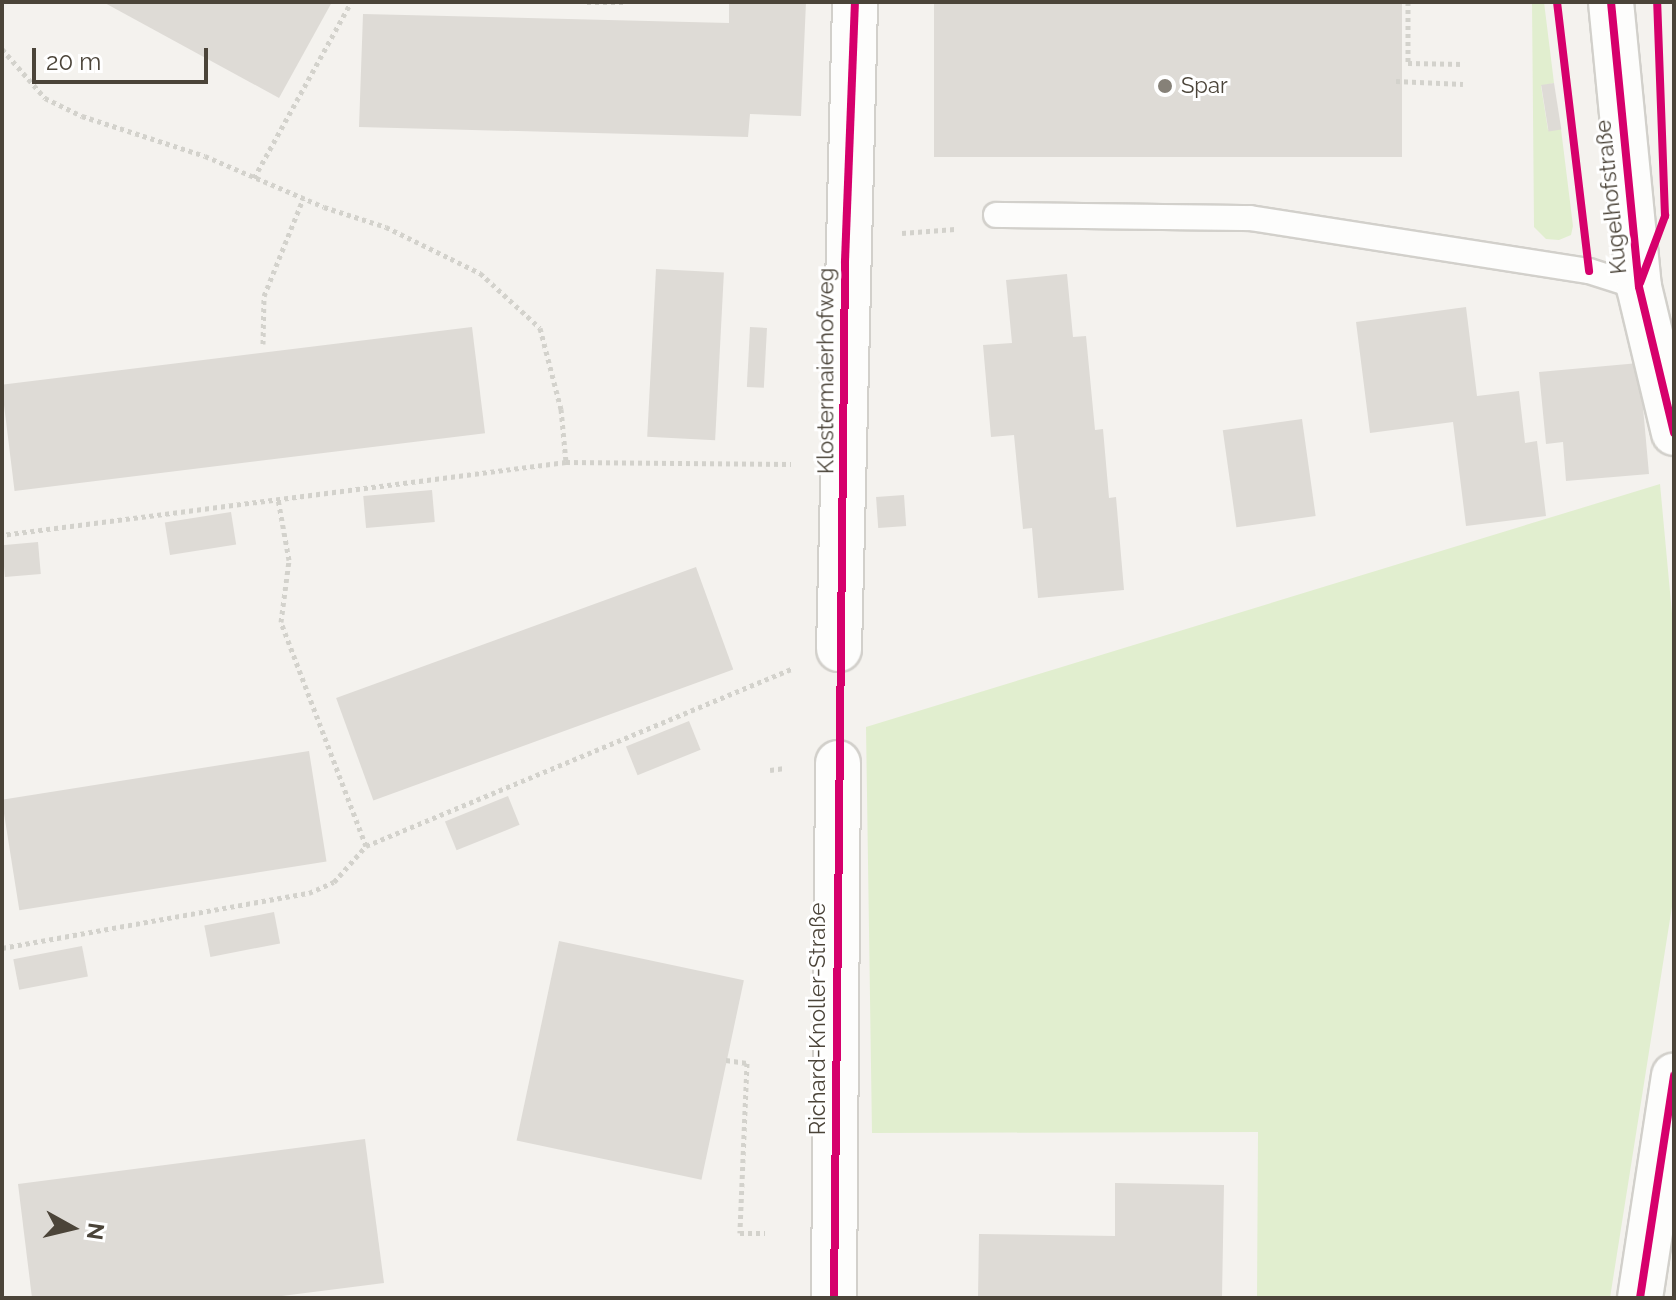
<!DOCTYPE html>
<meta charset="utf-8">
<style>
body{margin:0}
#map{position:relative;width:1676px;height:1300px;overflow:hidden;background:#f4f2ee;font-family:Raleway,sans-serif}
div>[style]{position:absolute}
.green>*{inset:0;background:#e1eecf}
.building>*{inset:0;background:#dedbd6;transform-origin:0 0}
.path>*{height:5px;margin-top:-2.5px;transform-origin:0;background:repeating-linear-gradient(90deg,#d3d2cc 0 4px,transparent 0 8px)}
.roads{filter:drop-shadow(2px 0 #d2d0cb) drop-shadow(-2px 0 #d2d0cb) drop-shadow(0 2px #d2d0cb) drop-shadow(0 -2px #d2d0cb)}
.service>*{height:24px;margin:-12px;padding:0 12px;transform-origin:12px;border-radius:12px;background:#fdfdfc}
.minor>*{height:44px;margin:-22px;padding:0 22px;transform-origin:22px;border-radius:22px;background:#fdfdfc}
.tertiary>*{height:44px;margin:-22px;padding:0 22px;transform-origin:22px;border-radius:22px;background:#fdfdfc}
.cycleway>*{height:8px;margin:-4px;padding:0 4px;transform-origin:4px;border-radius:4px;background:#d6006c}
.dots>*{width:22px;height:22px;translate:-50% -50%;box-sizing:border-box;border:4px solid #fff;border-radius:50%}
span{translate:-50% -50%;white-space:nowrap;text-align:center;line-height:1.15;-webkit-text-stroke:6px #fff;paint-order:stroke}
.poi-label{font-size:22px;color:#4b4439}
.left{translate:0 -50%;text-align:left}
.street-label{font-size:22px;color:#4b4439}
.frame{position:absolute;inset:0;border:4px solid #4b4439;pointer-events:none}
.north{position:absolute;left:32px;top:1188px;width:80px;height:80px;-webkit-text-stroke:6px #fff;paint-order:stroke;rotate:98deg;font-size:22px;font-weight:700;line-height:32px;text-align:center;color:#4b4439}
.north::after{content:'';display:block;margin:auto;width:28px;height:36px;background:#4b4439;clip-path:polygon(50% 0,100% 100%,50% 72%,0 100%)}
.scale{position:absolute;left:32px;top:48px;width:176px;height:36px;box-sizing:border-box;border:4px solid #4b4439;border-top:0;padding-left:10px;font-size:24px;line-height:28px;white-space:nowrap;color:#4b4439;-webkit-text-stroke:6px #fff;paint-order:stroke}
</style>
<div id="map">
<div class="green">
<i style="clip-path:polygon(1532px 2px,1544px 2px,1554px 83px,1541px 86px,1548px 130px,1561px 129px,1573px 226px,1571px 235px,1559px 240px,1546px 239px,1534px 227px)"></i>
<i style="clip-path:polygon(1660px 484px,1674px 635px,1674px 894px,1610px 1298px,1257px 1298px,1258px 1132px,872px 1133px,866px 727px)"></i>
</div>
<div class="building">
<i style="clip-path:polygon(103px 2px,332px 2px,279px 98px)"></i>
<i style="clip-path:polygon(729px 2px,806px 2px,801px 116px,750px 114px,748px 137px,359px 127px,363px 14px,729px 23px)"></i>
<i style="left:934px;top:2px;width:468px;height:155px"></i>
<i style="left:1554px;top:83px;width:47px;height:13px;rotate:81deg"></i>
<i style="left:656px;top:269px;width:68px;height:168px;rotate:3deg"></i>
<i style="clip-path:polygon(1067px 274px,1073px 337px,1086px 336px,1095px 430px,1103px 429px,1109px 498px,1116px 497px,1124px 590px,1038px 598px,1032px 528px,1023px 529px,1014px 435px,991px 437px,983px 345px,1012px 343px,1006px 280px)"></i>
<i style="clip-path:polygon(1466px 307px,1477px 396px,1519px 391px,1525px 443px,1537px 441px,1546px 516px,1466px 526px,1453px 422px,1370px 433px,1356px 322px)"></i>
<i style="left:472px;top:327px;width:107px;height:474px;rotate:83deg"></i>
<i style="left:750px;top:327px;width:17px;height:60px;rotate:3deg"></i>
<i style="clip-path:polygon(1639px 363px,1649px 474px,1566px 481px,1563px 442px,1546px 444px,1539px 372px)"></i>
<i style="left:1302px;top:419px;width:98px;height:80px;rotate:82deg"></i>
<i style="left:432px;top:490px;width:32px;height:69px;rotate:85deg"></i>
<i style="left:904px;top:495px;width:31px;height:28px;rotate:86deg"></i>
<i style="left:231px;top:512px;width:33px;height:67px;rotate:81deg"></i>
<i style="left:38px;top:542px;width:32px;height:36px;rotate:85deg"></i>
<i style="left:696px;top:567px;width:109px;height:383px;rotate:70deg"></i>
<i style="left:689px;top:721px;width:31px;height:68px;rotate:68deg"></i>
<i style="left:309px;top:751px;width:112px;height:311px;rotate:81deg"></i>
<i style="left:508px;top:796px;width:31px;height:68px;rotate:68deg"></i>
<i style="left:274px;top:912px;width:32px;height:71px;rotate:79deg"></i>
<i style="left:559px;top:941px;width:189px;height:204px;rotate:12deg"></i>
<i style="left:82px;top:946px;width:31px;height:70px;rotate:79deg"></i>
<i style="clip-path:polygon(365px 1139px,384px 1283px,266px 1298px,32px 1298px,18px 1184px)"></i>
<i style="clip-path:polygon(1115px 1183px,1224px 1185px,1222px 1298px,978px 1298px,979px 1234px,1115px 1236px)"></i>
</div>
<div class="path">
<i style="left:587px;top:2px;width:39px"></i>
<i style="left:1408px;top:2px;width:61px;rotate:90deg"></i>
<i style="left:1408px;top:63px;width:56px;rotate:1deg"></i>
<i style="left:2px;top:49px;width:65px;rotate:48.7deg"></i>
<i style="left:45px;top:98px;width:41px;rotate:25.9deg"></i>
<i style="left:82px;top:116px;width:129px;rotate:18deg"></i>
<i style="left:205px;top:156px;width:129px;rotate:23.2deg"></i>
<i style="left:324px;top:207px;width:65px;rotate:17.9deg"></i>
<i style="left:386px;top:227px;width:105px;rotate:26.1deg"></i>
<i style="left:480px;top:273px;width:81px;rotate:42.5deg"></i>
<i style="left:540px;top:328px;width:84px;rotate:75.5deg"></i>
<i style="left:561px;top:409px;width:53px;rotate:84.6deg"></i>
<i style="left:566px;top:462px;width:569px;rotate:172.63deg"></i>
<i style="left:1396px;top:81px;width:67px;rotate:2.6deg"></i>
<i style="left:254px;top:178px;width:201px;rotate:-61.1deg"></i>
<i style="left:902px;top:233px;width:53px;rotate:-4.3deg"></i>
<i style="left:263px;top:344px;width:48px;rotate:-88.8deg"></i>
<i style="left:264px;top:296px;width:105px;rotate:-68.1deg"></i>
<i style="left:566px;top:462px;width:225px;rotate:0.5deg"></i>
<i style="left:770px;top:770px;width:15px;rotate:-8deg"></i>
<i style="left:366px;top:846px;width:463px;rotate:-22.6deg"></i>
<i style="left:2px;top:948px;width:312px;rotate:-10.2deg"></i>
<i style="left:309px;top:893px;width:27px;rotate:-24deg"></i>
<i style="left:334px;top:882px;width:48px;rotate:-48.4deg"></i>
<i style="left:366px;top:846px;width:240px;rotate:-110.8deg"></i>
<i style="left:281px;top:622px;width:63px;rotate:-82.6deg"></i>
<i style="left:289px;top:560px;width:62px;rotate:-100.2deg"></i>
<i style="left:726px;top:1060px;width:21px;rotate:8deg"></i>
<i style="left:747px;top:1063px;width:170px;rotate:92.4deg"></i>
<i style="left:740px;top:1233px;width:25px"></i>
</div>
<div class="roads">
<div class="service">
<i style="left:996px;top:215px;width:254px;rotate:0.7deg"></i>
<i style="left:1250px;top:218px;width:343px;rotate:8.9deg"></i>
<i style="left:1589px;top:271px;width:52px;rotate:17.7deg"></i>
</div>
<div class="minor">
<i style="left:839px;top:649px;width:647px;rotate:-88.58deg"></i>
<i style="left:834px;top:1298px;width:535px;rotate:-89.57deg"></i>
</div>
<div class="tertiary">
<i style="left:1611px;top:2px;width:286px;rotate:84.4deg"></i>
<i style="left:1639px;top:287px;width:150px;rotate:76.5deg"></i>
<i style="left:1640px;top:1298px;width:225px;rotate:-81.3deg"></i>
</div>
</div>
<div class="cycleway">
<i style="left:1557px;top:2px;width:271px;rotate:83.2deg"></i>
<i style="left:1611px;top:2px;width:286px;rotate:84.4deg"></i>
<i style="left:1639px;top:287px;width:150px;rotate:76.5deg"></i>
<i style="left:1640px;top:283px;width:72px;rotate:-69.5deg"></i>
<i style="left:1665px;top:216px;width:214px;rotate:-92.1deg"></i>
<i style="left:834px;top:1298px;width:1037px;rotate:-89.39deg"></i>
<i style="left:845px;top:261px;width:259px;rotate:-87.8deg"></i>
<i style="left:1640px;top:1298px;width:225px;rotate:-81.3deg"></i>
</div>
<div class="dots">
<i style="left:1165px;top:86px;background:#868178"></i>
</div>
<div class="poi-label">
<span class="left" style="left:1181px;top:86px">Spar</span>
</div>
<div class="street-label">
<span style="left:1611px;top:197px;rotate:-96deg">Kugelhofstraße</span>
<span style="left:826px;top:371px;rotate:-90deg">Klostermaierhofweg</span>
<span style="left:818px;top:1019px;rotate:-90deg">Richard-Knoller-Straße</span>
</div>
<div class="frame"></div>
<div class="north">N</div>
<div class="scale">20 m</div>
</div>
